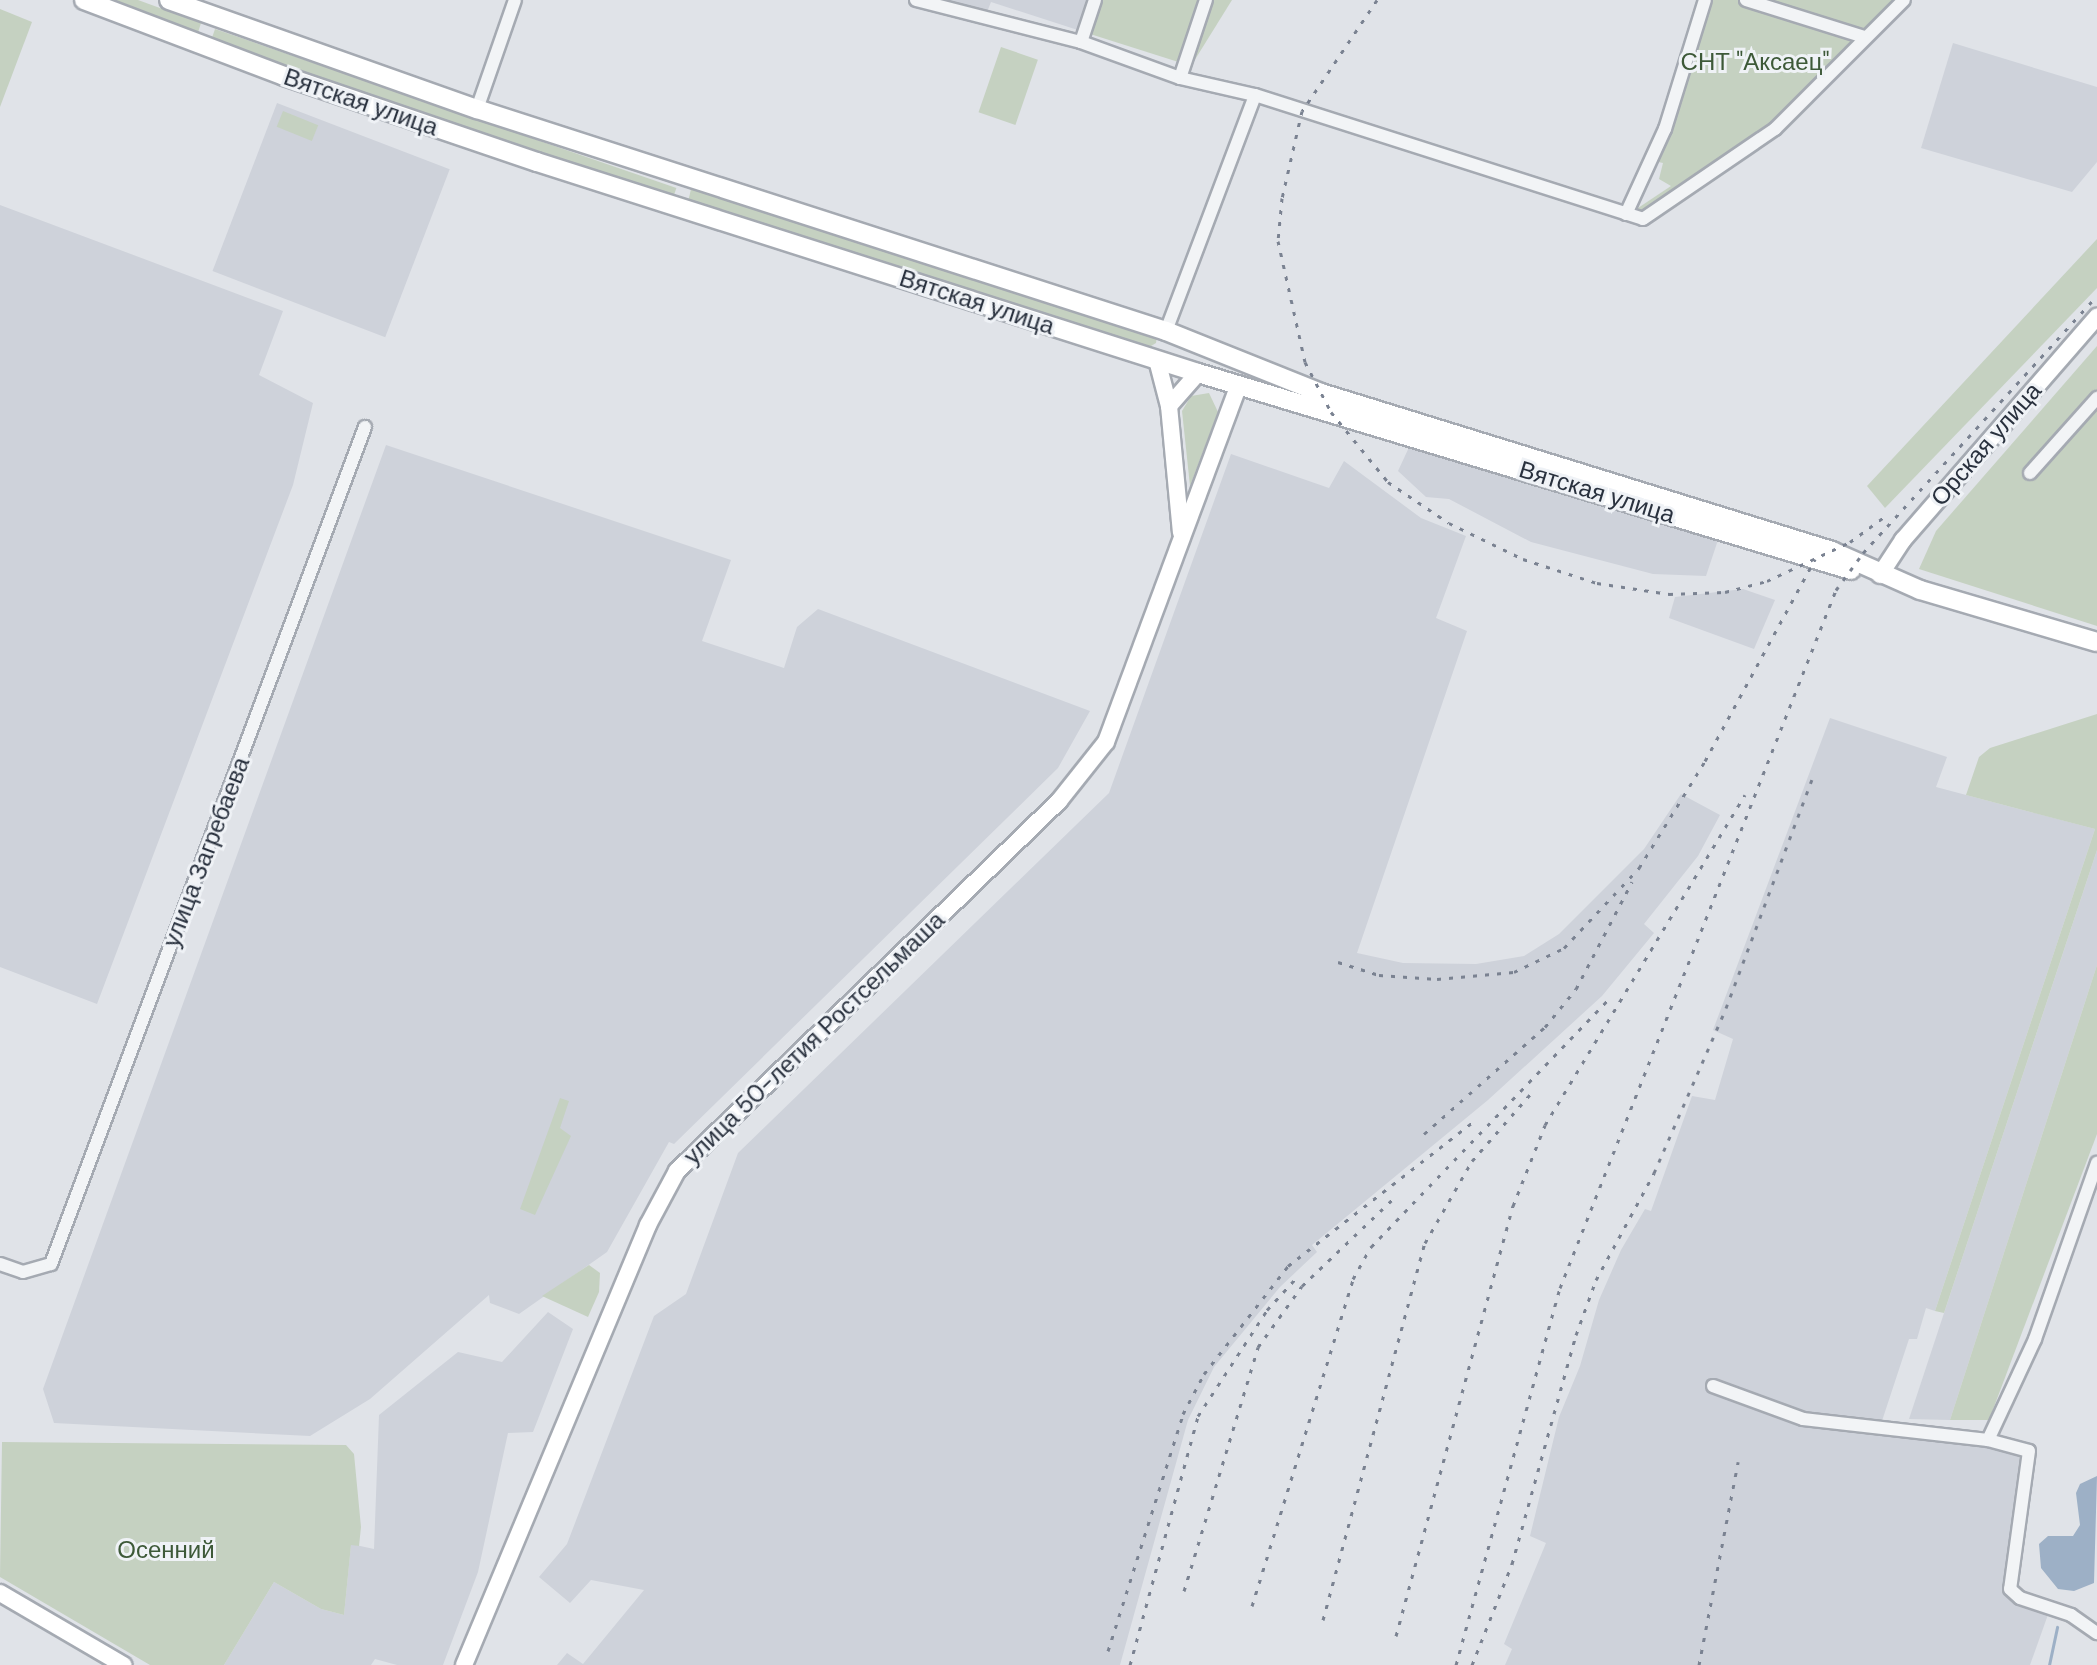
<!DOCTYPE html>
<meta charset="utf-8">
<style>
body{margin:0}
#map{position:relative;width:2097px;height:1665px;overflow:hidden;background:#e0e3e8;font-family:"DM Sans",sans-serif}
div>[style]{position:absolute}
.built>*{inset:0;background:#ced2da;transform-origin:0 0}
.green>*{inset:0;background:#c5d1c1;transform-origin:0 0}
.water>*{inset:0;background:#9db0c6}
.stream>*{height:3px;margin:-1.5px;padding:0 1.5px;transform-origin:1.5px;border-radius:1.5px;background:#9db0c6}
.roads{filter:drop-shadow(2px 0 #a5aab2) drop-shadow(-2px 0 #a5aab2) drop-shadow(0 2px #a5aab2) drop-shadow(0 -2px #a5aab2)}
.street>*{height:12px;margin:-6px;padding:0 6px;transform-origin:6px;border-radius:6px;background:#f2f4f6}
.secondary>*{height:16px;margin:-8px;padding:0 8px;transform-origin:8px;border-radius:8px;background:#fff}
.primary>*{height:18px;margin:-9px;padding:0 9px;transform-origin:9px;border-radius:9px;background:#fff}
.rail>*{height:3px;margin-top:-1.5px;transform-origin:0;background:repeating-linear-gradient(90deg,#7a8291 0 4px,transparent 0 12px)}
span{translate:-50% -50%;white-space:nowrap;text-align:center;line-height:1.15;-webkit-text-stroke:6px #eff2f6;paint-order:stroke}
.park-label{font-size:24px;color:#3d5938}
.street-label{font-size:24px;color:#29313e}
</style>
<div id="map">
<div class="built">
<i style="clip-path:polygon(946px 0,1098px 0,1087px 33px,991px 2px,987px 12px)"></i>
<i style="clip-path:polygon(1953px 43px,2097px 87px,2097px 162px,2072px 192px,1921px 148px)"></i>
<i style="left:277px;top:103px;width:185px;height:180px;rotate:21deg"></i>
<i style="clip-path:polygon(0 205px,283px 311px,259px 375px,313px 403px,293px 485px,97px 1004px,0 967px)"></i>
<i style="clip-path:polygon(1411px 443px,1719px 537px,1706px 576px,1653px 574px,1531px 542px,1449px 499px,1426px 497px,1398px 471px)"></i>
<i style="clip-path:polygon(386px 445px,731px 560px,702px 641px,784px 668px,797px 627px,818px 609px,1090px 711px,1058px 768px,674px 1144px,669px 1142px,607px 1252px,519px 1314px,490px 1303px,489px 1295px,370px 1399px,310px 1436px,54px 1423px,43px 1389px)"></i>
<i style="clip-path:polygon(1231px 454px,1329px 488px,1344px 461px,1421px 518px,1466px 536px,1436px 618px,1467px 631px,1357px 953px,1403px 963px,1476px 964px,1524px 956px,1559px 934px,1644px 849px,1681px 794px,1720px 815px,1698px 856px,1644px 924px,1654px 933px,1602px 996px,1488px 1100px,1312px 1245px,1317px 1252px,1280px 1287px,1214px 1367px,1188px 1420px,1120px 1665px,557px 1665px,567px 1653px,583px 1664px,644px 1590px,591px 1580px,570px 1603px,539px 1577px,567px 1544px,654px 1316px,686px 1294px,738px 1153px,1109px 793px)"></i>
<i style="clip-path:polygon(1743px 589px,1775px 600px,1754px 649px,1669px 618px,1675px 597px)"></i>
<i style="clip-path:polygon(1830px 718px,1947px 757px,1936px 787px,2095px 829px,1935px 1311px,1926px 1308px,1917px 1339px,1909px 1339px,1879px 1430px,2022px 1444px,2029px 1464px,2003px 1594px,2050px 1609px,2030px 1665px,1505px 1665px,1512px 1649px,1504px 1644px,1546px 1543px,1530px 1536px,1559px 1417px,1580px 1366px,1599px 1300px,1621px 1250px,1645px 1209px,1651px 1211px,1692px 1096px,1715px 1100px,1733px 1039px,1713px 1030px)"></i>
<i style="clip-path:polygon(2097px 850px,2097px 965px,1950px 1420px,1909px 1419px)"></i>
<i style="clip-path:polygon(548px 1312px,573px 1329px,533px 1432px,508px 1433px,478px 1572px,443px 1665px,397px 1665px,375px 1659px,371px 1665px,224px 1665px,274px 1582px,321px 1609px,344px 1615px,351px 1544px,374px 1549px,379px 1415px,458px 1352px,502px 1362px)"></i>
</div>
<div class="green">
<i style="clip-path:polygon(99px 0,138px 0,201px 23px,196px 39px)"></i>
<i style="clip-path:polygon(1098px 0,1232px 0,1191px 66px,1087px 33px)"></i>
<i style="clip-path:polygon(1708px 0,1906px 0,1806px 102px,1642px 217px,1632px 212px,1671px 186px,1659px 179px,1663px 163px,1654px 161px)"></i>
<i style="clip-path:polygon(0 9px,32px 22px,0 107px)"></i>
<i style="left:215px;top:29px;width:488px;height:15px;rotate:19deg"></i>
<i style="left:1001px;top:47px;width:39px;height:69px;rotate:19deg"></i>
<i style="left:283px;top:111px;width:38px;height:17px;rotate:22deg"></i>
<i style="clip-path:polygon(691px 189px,1149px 332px,1157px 336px,1156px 343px,1146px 349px,688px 202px)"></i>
<i style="clip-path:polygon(2097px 239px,2097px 288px,1885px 508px,1867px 486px)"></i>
<i style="clip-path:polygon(2097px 346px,2097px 626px,1919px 569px,1936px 531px)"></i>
<i style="clip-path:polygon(1209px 393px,1218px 412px,1190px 486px,1182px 411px,1191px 396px)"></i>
<i style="clip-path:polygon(2097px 714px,2097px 850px,1944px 1313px,1935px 1311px,2095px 829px,1966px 795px,1979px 757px,1990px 748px)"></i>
<i style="clip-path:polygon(2097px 965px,2097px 1134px,1989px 1420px,1950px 1420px)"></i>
<i style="clip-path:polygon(560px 1098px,569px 1101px,560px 1128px,571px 1136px,535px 1215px,520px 1209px)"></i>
<i style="clip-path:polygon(589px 1265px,600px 1273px,599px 1292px,588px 1317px,542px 1296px)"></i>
<i style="clip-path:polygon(2px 1442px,346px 1445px,354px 1454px,361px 1527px,359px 1546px,351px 1545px,344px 1615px,321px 1609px,274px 1582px,224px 1665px,150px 1665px,0 1577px)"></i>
</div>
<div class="water">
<i style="clip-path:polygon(2097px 1476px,2094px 1583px,2074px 1591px,2058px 1589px,2041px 1568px,2039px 1544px,2048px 1536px,2073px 1536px,2080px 1525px,2076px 1493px,2080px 1484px)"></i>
</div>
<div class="stream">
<i style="left:2049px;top:1665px;width:39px;rotate:-78deg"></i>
</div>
<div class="roads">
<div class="street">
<i style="left:916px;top:0;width:170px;rotate:14.3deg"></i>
<i style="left:1081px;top:42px;width:105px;rotate:20deg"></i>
<i style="left:1180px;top:78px;width:77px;rotate:12.8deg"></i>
<i style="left:1255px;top:95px;width:407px;rotate:17.7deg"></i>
<i style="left:1643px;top:219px;width:160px;rotate:-34.3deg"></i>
<i style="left:1775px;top:129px;width:182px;rotate:-45deg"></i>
<i style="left:1746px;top:0;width:124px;rotate:17.4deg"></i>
<i style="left:1081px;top:42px;width:44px;rotate:-71.6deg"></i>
<i style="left:1180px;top:78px;width:82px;rotate:-71.6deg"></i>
<i style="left:477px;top:109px;width:115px;rotate:-70.8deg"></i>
<i style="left:1626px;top:214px;width:94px;rotate:-65.4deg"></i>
<i style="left:1665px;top:129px;width:135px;rotate:-72.8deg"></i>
<i style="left:1166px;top:331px;width:252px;rotate:-69.3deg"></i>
<i style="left:2030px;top:473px;width:101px;rotate:-48.2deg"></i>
<i style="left:0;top:1264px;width:24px;rotate:19deg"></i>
<i style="left:23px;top:1272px;width:29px;rotate:-16deg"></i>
<i style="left:51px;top:1264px;width:894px;rotate:-69.44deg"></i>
<i style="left:1713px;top:1386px;width:96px;rotate:20.1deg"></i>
<i style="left:1803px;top:1419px;width:186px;rotate:6.5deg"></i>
<i style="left:1988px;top:1440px;width:42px;rotate:15deg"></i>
<i style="left:2029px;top:1451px;width:139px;rotate:97.8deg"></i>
<i style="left:2010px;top:1589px;width:13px;rotate:42deg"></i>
<i style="left:2020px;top:1598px;width:54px;rotate:18.4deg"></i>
<i style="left:2071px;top:1615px;width:32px;rotate:35deg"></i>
<i style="left:1988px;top:1440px;width:111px;rotate:-65deg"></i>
<i style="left:2035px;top:1339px;width:187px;rotate:-70.6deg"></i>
</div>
<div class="secondary">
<i style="left:1157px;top:360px;width:48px;rotate:75.4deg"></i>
<i style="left:1169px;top:406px;width:127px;rotate:84.6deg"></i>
<i style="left:1169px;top:406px;width:44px;rotate:-48.7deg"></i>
<i style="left:1880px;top:575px;width:42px;rotate:-56.7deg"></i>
<i style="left:1903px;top:540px;width:296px;rotate:-49deg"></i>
<i style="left:0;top:1593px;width:143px;rotate:30.3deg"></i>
<i style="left:464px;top:1665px;width:477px;rotate:-67.3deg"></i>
<i style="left:648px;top:1225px;width:61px;rotate:-61.8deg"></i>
<i style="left:677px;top:1171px;width:532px;rotate:-44.09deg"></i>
<i style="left:1059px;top:801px;width:75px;rotate:-51.5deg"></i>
<i style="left:1106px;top:742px;width:381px;rotate:-69.6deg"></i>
</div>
<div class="primary">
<i style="left:84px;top:0;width:214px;rotate:20.8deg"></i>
<i style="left:284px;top:76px;width:267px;rotate:18.8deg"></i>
<i style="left:537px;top:162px;width:694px;rotate:17.7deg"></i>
<i style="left:1198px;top:373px;width:682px;rotate:16.79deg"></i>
<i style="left:169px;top:0;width:327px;rotate:19.5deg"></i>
<i style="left:477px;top:109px;width:724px;rotate:17.86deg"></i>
<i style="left:1166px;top:331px;width:167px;rotate:21.8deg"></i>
<i style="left:1321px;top:393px;width:535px;rotate:17.18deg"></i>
<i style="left:1832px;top:551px;width:96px;rotate:23.9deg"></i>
<i style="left:1920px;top:590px;width:184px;rotate:16.4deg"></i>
</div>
</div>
<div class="rail">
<i style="left:1377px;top:0;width:134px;rotate:124deg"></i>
<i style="left:1302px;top:111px;width:89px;rotate:102.9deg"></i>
<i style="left:1282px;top:198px;width:43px;rotate:95.3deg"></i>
<i style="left:1278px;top:241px;width:124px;rotate:77.4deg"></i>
<i style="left:1305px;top:362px;width:56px;rotate:62.5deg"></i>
<i style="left:1331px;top:412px;width:90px;rotate:50.8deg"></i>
<i style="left:1388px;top:482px;width:73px;rotate:33.9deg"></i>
<i style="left:1449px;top:523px;width:82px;rotate:25.9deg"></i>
<i style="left:1523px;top:559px;width:78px;rotate:18deg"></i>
<i style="left:1597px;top:583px;width:73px;rotate:8.7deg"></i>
<i style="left:1669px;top:594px;width:56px;rotate:-2deg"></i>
<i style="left:1725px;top:592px;width:43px;rotate:-14.7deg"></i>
<i style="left:1767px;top:581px;width:92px;rotate:-25.2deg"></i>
<i style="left:1850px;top:542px;width:42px;rotate:-36.3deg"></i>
<i style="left:1338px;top:962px;width:43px;rotate:17.6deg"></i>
<i style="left:1379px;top:975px;width:58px;rotate:3.9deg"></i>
<i style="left:1437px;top:979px;width:77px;rotate:-5.2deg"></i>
<i style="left:1514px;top:972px;width:55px;rotate:-25.6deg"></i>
<i style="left:1564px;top:948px;width:110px;rotate:-46.8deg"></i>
<i style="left:1639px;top:868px;width:126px;rotate:-58.3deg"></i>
<i style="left:1705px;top:761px;width:230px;rotate:-61.4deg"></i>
<i style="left:1424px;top:1134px;width:162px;rotate:-41.5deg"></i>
<i style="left:1545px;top:1027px;width:49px;rotate:-50.8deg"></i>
<i style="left:1576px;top:989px;width:121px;rotate:-62.4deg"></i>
<i style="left:1184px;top:1591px;width:255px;rotate:-73.1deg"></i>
<i style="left:1258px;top:1347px;width:75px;rotate:-54.2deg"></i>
<i style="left:1302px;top:1286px;width:126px;rotate:-43.7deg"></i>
<i style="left:1252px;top:1606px;width:342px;rotate:-72.8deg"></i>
<i style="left:1353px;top:1279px;width:37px;rotate:-61deg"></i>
<i style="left:1371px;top:1247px;width:345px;rotate:-46.2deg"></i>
<i style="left:1323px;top:1620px;width:391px;rotate:-74.9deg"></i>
<i style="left:1425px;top:1243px;width:95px;rotate:-60.2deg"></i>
<i style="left:1472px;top:1161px;width:93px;rotate:-48.9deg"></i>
<i style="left:1396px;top:1636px;width:446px;rotate:-74.8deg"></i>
<i style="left:1513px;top:1206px;width:87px;rotate:-68.4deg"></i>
<i style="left:1545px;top:1125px;width:386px;rotate:-58.8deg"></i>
<i style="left:1108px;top:1651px;width:249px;rotate:-72.4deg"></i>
<i style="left:1183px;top:1414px;width:45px;rotate:-62.3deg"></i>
<i style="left:1204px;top:1374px;width:137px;rotate:-52.1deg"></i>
<i style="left:1288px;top:1266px;width:239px;rotate:-37.9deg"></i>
<i style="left:1130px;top:1665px;width:258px;rotate:-74.7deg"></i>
<i style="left:1198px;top:1416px;width:126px;rotate:-56.9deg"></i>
<i style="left:1267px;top:1310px;width:47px;rotate:-47.6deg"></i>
<i style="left:1456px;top:1665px;width:391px;rotate:-74.6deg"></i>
<i style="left:1560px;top:1288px;width:751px;rotate:-68.43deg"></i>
<i style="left:1836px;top:590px;width:46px;rotate:-53.9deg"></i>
<i style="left:1863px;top:553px;width:348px;rotate:-47.7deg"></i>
<i style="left:1472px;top:1665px;width:109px;rotate:-68.4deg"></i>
<i style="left:1512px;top:1564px;width:238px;rotate:-74.4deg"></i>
<i style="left:1576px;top:1335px;width:59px;rotate:-70deg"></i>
<i style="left:1596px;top:1280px;width:122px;rotate:-61.5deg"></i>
<i style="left:1654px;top:1173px;width:180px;rotate:-66.4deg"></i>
<i style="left:1726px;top:1008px;width:245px;rotate:-69.4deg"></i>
<i style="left:1699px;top:1665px;width:207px;rotate:-79.1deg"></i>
</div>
<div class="park-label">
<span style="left:1755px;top:62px">СНТ "Аксаец"</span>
<span style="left:166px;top:1550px">Осенний</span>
</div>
<div class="street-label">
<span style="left:361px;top:102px;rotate:19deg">Вятская улица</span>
<span style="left:977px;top:302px;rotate:18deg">Вятская улица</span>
<span style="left:1986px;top:444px;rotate:-49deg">Орская улица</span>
<span style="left:1597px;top:492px;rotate:17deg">Вятская улица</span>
<span style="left:206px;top:852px;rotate:-69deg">улица Загребаева</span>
<span style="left:814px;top:1038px;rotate:-44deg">улица 50-летия Ростсельмаша</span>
</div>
</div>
